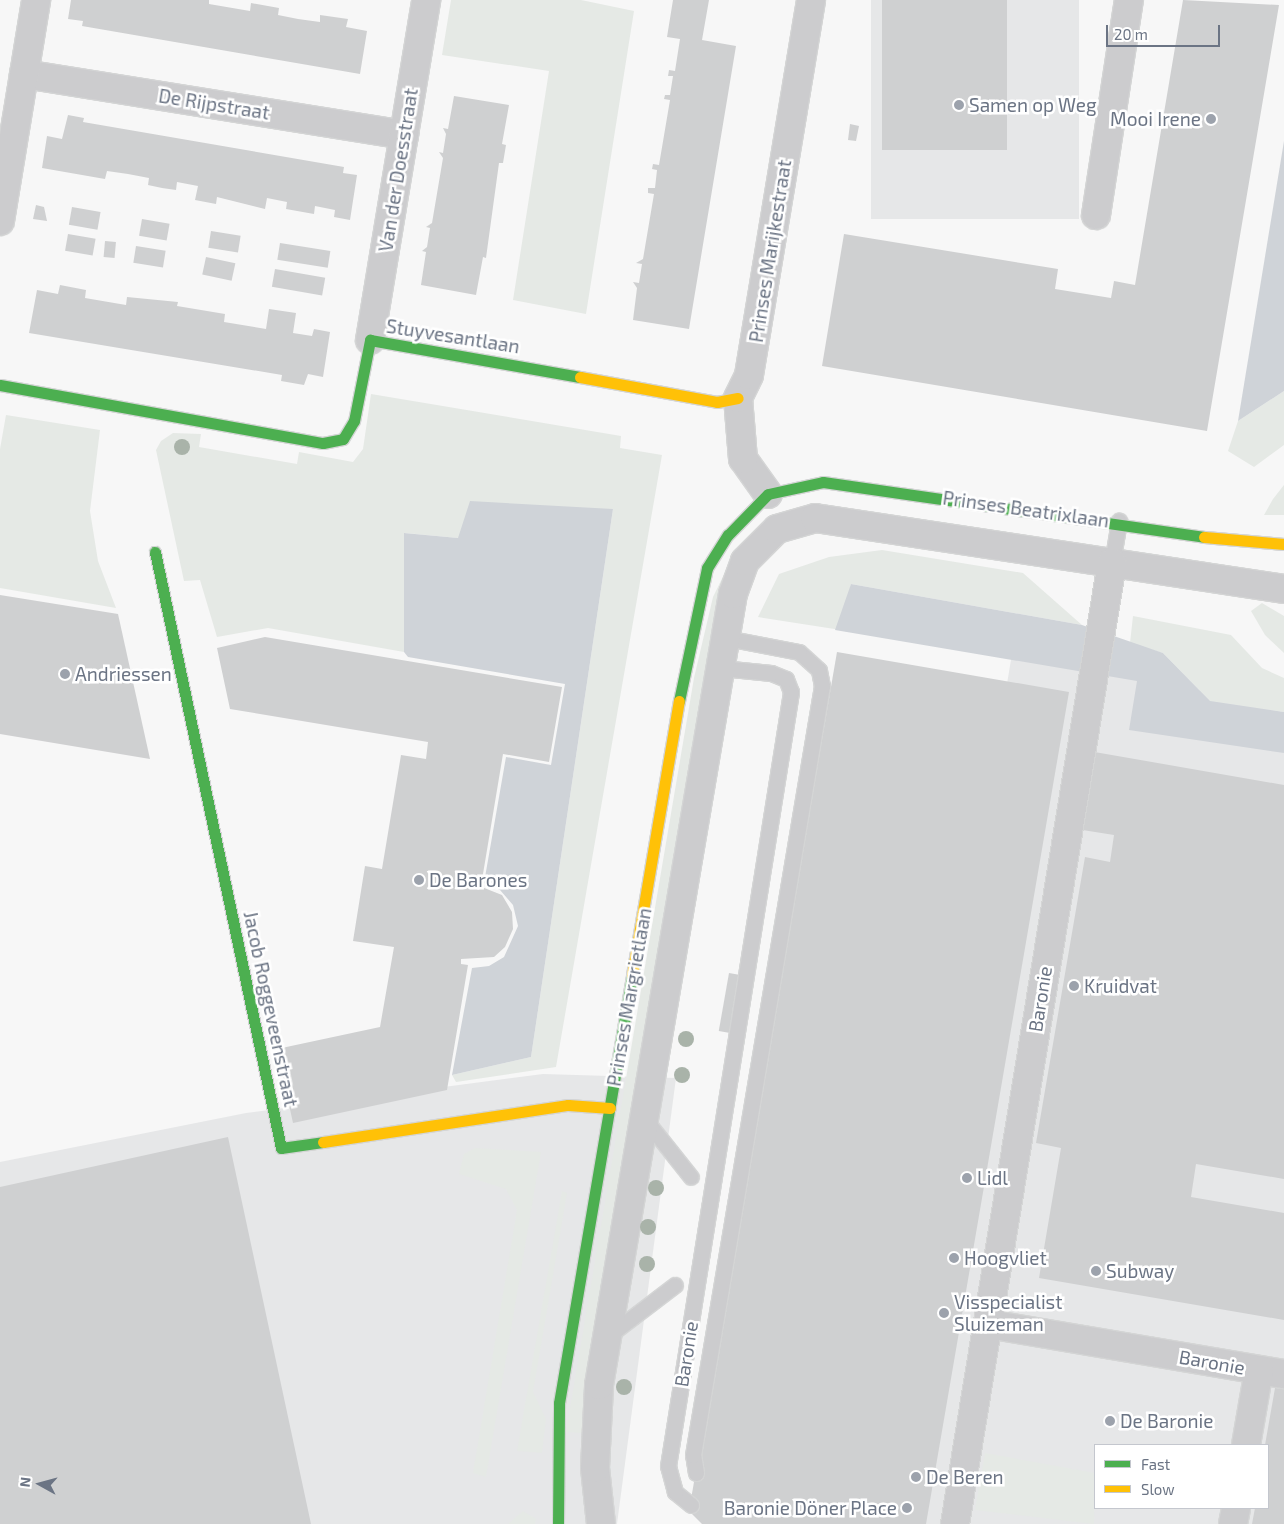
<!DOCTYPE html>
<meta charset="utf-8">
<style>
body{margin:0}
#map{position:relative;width:1284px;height:1524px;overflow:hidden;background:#f7f7f7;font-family:"Exo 2",sans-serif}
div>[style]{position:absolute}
.built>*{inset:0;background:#e6e7e8;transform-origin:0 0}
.green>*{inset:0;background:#e5e9e5}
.water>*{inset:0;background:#cfd3d8}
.building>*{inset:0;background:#cfd0d1;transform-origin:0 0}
.roads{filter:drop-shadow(1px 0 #d4d5d5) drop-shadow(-1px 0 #d4d5d5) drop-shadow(0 1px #d4d5d5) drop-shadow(0 -1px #d4d5d5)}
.lane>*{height:15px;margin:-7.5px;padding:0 7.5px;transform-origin:7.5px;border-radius:7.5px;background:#ccccce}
.street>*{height:28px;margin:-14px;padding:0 14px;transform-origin:14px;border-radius:14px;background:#ccccce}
.fast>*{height:11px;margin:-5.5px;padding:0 5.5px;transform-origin:5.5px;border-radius:5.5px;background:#4caf50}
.slow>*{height:11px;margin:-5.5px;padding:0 5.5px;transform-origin:5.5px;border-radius:5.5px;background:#ffc107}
.trees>*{width:16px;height:16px;margin:-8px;border-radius:50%;background:#a9b3a9}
.dots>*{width:14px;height:14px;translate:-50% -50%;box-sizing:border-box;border:2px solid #fff;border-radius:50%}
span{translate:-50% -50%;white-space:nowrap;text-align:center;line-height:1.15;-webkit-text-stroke:5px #fff;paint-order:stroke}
.street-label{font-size:19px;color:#6b7484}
.poi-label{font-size:19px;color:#6b7484}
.left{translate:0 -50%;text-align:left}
.right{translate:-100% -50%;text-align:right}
.legend{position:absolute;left:1094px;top:1444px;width:175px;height:65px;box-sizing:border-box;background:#fff;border:1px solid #c4c7ce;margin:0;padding:6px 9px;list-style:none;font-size:15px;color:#6b7484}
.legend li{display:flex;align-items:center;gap:10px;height:25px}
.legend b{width:25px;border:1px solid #c4c7ce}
.north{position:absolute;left:15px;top:1459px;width:50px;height:50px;-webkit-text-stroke:4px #fff;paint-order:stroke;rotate:277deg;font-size:14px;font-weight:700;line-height:20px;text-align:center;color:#6b7484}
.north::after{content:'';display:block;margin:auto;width:18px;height:22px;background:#6b7484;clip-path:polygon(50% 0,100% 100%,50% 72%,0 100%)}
.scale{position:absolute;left:1106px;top:25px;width:114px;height:22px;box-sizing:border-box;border:2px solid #6b7484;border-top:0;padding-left:6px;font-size:15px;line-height:18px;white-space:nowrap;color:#6b7484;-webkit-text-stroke:4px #fff;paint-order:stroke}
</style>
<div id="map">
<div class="built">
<i style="left:871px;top:0;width:208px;height:219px"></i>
<i style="clip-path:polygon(evenodd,1014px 642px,1284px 713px,1284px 1524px,866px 1524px,1014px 642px,1095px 1445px,1268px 1445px,1268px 1508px,1095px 1508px,1095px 1445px)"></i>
<i style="clip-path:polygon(543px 1074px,676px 1078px,617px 1524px,0 1524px,0 1162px,246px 1113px)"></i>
</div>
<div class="green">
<i style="clip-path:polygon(451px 0,581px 0,634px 11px,586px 314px,513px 300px,549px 71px,442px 55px)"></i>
<i style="clip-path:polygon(1284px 391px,1284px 445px,1254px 467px,1228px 451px,1238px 421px)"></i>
<i style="clip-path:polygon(371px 394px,621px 436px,620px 448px,662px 455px,556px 1067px,456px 1082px,452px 1075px,531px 1057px,613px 509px,458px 538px,405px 533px,404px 652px,268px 628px,217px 637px,200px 580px,184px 581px,156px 450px,161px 441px,173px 433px,201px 434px,199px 447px,297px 464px,299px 452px,353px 462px,363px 449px)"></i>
<i style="clip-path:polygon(6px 415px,100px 430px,90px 511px,98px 561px,116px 608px,0 588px,0 449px)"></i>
<i style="clip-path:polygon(1284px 485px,1284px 515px,1264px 515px,1273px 499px)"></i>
<i style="clip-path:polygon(882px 550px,1023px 573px,1082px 625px,851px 584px,841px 630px,758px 617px,779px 574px,829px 557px)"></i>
<i style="clip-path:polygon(733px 556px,715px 631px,584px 1386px,582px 1433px,566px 1432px,694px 678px,713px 597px)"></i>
<i style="clip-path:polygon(1262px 603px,1284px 616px,1284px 653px,1265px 635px,1251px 611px)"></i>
<i style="clip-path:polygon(1133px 616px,1231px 635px,1262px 668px,1284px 678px,1284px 712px,1210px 701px,1163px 653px,1130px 643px)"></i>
<i style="clip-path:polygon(475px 1148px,541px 1152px,486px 1477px,473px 1473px,517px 1210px,506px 1189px,459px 1174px,464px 1154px)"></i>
<i style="clip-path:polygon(562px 1191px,567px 1193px,533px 1392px,546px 1419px,542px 1453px,517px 1451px)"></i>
<i style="clip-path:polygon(985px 1453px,1095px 1473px,1094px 1524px,975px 1510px)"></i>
<i style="clip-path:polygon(523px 1511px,536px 1519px,535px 1524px,508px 1524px)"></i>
</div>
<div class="water">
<i style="clip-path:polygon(1284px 141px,1284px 391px,1238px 421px)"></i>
<i style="clip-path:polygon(470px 501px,613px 509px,531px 1057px,452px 1075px,472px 968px,489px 966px,504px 957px,518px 926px,513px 905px,500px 890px,484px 883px,506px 757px,551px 765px,565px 684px,408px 657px,404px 652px,404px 533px,458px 538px)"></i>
<i style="clip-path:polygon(851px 584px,1082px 625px,1163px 653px,1210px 701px,1284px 712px,1284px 753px,1129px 730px,1137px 681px,835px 630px)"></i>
</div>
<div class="building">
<i style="clip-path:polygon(71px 0,209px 0,209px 4px,250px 11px,251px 3px,279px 8px,278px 15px,298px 19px,320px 22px,320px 15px,348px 19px,346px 27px,367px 31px,360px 74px,82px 26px,83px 21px,68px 19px)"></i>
<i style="clip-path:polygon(673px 0,709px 0,702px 40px,736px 46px,689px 329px,633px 320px,637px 288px,633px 282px,639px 283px,642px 264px,636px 263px,643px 259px,654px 194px,648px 193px,648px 188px,655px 188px,657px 170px,652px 169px,653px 164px,659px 165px,670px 100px,664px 99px,665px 95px,670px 95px,673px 76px,668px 76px,669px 70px,675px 71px,680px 39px,667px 37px)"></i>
<i style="left:882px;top:0;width:125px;height:150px"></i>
<i style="clip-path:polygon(1183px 0,1279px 5px,1207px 431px,822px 366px,844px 234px,1058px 269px,1055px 289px,1111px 298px,1114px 281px,1135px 285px)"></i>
<i style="clip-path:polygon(454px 96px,509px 105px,502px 144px,506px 145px,503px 163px,499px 163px,486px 258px,483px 257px,476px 295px,421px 285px,426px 252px,422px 251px,427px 247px,430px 228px,426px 227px,432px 223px,443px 158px,439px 152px,443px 153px,446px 134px,443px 128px,448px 129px)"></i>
<i style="clip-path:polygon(68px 115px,84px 118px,83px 122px,344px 167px,343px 173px,357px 175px,350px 220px,334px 217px,335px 210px,315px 206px,314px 214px,286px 209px,287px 202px,267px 198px,265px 209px,217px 197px,216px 204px,195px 200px,198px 186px,177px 182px,176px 190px,162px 188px,148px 185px,149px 178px,128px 174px,107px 171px,105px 179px,42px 168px,47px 136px,62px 139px)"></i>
<i style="clip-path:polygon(850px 124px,859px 126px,856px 141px,848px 140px)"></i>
<i style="clip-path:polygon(36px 205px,44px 207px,47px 221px,33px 219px)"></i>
<i style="left:72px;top:207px;width:29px;height:18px;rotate:10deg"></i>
<i style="left:142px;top:219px;width:28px;height:17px;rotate:10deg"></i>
<i style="left:211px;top:231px;width:30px;height:17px;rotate:9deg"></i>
<i style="left:68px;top:234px;width:28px;height:17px;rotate:10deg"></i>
<i style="left:105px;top:241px;width:11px;height:16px;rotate:5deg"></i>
<i style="left:280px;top:243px;width:51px;height:17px;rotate:9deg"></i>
<i style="left:136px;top:246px;width:30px;height:17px;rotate:9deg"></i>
<i style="left:206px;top:257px;width:30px;height:18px;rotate:12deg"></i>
<i style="left:275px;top:269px;width:51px;height:18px;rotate:10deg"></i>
<i style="clip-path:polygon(60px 285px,86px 290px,85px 298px,126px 305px,127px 297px,178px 302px,177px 306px,225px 314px,224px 322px,266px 329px,269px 309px,296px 313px,293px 333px,312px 336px,314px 329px,330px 332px,323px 377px,308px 374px,304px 385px,281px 381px,282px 375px,29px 333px,37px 290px,58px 294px)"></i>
<i style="clip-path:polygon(0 595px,118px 614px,150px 759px,0 734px)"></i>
<i style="clip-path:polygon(265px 637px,562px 687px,549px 762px,503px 754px,482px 880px,475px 880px,474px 884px,502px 895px,512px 912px,513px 929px,505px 947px,494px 957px,461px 959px,461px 964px,468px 965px,447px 1090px,293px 1123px,277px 1049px,380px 1027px,394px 947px,353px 941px,365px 866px,382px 869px,401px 755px,426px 759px,428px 742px,230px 709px,217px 648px)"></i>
<i style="clip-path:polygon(837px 652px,1069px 692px,926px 1524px,702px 1524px,689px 1511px)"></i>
<i style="clip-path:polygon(1083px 750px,1284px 785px,1284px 1179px,1196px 1164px,1191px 1197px,1284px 1213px,1284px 1320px,1039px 1278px,1061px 1148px,1036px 1143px,1085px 857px,1110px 862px,1114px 835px,1070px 828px)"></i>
<i style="left:729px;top:973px;width:23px;height:59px;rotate:10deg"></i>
<i style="clip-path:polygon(228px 1137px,311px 1524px,0 1524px,0 1187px)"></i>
<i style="clip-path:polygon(1275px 1388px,1284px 1389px,1284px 1524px,1252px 1524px,1255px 1508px,1268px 1508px,1265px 1445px)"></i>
</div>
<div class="roads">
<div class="lane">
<i style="left:1112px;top:563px;width:43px;rotate:-80.5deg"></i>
<i style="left:644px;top:1118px;width:75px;rotate:51.5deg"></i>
<i style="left:608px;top:1336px;width:84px;rotate:-37.3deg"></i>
<i style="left:696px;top:1473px;width:18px;rotate:-99deg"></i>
<i style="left:693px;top:1455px;width:780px;rotate:-80.48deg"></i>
<i style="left:822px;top:686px;width:16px;rotate:-101deg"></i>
<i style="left:819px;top:670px;width:27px;rotate:-138deg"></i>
<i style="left:799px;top:652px;width:74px;rotate:-169.1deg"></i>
<i style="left:691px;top:1505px;width:21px;rotate:-141deg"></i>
<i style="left:675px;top:1492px;width:27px;rotate:-105deg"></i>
<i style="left:668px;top:1466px;width:784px;rotate:-80.97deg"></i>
<i style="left:791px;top:692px;width:14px;rotate:-111deg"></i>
<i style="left:786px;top:679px;width:16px;rotate:-158deg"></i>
<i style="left:771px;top:673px;width:50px;rotate:-174.3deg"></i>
</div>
<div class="street">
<i style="left:24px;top:74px;width:385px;rotate:9.1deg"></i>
<i style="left:1096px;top:215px;width:218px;rotate:-81.3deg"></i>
<i style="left:0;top:221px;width:224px;rotate:-80.7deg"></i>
<i style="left:370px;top:340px;width:345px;rotate:-80.6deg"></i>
<i style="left:768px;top:494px;width:43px;rotate:-125.5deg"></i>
<i style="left:743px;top:459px;width:61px;rotate:-94.7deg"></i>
<i style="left:738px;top:398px;width:25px;rotate:-64deg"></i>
<i style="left:749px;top:375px;width:380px;rotate:-80.6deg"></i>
<i style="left:988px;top:1324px;width:300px;rotate:9.6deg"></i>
<i style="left:1246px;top:1445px;width:76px;rotate:-80.2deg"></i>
<i style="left:601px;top:1524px;width:56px;rotate:-96.1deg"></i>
<i style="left:595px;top:1468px;width:83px;rotate:-87.2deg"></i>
<i style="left:599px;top:1385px;width:802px;rotate:-80.39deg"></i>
<i style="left:733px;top:594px;width:35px;rotate:-70deg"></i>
<i style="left:745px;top:561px;width:45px;rotate:-45deg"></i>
<i style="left:777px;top:529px;width:40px;rotate:-16deg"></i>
<i style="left:815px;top:518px;width:474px;rotate:8.6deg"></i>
<i style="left:955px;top:1524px;width:974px;rotate:-80.72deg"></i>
<i style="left:1233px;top:1524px;width:16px;rotate:-79deg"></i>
</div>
<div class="fast">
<i style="left:0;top:385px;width:328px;rotate:10.2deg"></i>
<i style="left:323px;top:443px;width:20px;rotate:-11deg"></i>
<i style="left:343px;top:439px;width:21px;rotate:-59deg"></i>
<i style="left:354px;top:421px;width:83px;rotate:-78.8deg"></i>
<i style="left:370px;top:340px;width:213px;rotate:10deg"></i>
<i style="left:155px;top:552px;width:609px;rotate:78.06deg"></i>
<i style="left:281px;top:1148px;width:42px;rotate:-8.1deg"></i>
<i style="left:679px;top:701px;width:136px;rotate:-78.1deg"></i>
<i style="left:707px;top:568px;width:39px;rotate:-58deg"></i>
<i style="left:728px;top:535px;width:57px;rotate:-45.7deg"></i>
<i style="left:768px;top:494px;width:56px;rotate:-12.3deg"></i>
<i style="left:823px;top:482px;width:385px;rotate:8.2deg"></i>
<i style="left:558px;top:1524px;width:121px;rotate:-89.5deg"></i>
<i style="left:559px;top:1403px;width:434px;rotate:-80.3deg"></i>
</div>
<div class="slow">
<i style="left:580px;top:377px;width:139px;rotate:10.3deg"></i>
<i style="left:717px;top:402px;width:21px;rotate:-11deg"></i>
<i style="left:1204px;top:537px;width:80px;rotate:5deg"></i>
<i style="left:632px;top:975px;width:278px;rotate:-80.3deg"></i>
<i style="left:323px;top:1142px;width:248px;rotate:-8.6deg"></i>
<i style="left:568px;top:1105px;width:42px;rotate:4.1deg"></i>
</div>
</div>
<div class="trees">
<i style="left:182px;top:447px"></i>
<i style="left:686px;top:1039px"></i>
<i style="left:682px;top:1075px"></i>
<i style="left:656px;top:1188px"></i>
<i style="left:648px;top:1227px"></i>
<i style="left:647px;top:1264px"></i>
<i style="left:624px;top:1387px"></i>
</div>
<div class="dots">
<i style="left:959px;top:105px;background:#9ca2ac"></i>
<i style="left:1211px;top:119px;background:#9ca2ac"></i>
<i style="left:65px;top:674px;background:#9ca2ac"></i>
<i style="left:419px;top:880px;background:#9ca2ac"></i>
<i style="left:1074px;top:986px;background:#9ca2ac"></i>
<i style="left:967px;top:1178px;background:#9ca2ac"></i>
<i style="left:954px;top:1258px;background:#9ca2ac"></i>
<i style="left:1096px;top:1271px;background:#9ca2ac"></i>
<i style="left:944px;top:1313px;background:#9ca2ac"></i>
<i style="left:1110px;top:1421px;background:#9ca2ac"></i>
<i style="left:916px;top:1477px;background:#9ca2ac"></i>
<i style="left:907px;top:1508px;background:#9ca2ac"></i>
</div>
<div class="street-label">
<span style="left:214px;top:104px;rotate:9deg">De Rijpstraat</span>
<span style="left:398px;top:170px;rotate:-81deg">Van der Doesstraat</span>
<span style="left:770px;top:251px;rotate:-81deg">Prinses Marijkestraat</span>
<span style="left:453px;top:336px;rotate:9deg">Stuyvesantlaan</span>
<span style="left:1026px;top:509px;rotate:8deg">Prinses Beatrixlaan</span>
<span style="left:629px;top:997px;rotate:-80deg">Prinses Margrietlaan</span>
<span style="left:1040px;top:999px;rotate:-81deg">Baronie</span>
<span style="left:271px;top:1009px;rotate:78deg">Jacob Roggeveenstraat</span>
<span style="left:686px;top:1354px;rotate:-81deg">Baronie</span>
<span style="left:1212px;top:1362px;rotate:10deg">Baronie</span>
</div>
<div class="poi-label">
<span class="left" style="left:969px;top:105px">Samen op Weg</span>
<span class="right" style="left:1201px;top:119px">Mooi Irene</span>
<span class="left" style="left:75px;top:674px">Andriessen</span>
<span class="left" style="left:429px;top:880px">De Barones</span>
<span class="left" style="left:1084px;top:986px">Kruidvat</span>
<span class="left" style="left:977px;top:1178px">Lidl</span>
<span class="left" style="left:964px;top:1258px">Hoogvliet</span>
<span class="left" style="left:1106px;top:1271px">Subway</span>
<span class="left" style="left:954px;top:1313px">Visspecialist<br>Sluizeman</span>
<span class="left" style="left:1120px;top:1421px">De Baronie</span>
<span class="left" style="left:926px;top:1477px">De Beren</span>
<span class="right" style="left:897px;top:1508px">Baronie Döner Place</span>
</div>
<ul class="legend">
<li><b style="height:6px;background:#4caf50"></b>Fast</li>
<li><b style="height:6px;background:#ffc107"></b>Slow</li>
</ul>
<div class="north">N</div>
<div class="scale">20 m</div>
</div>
